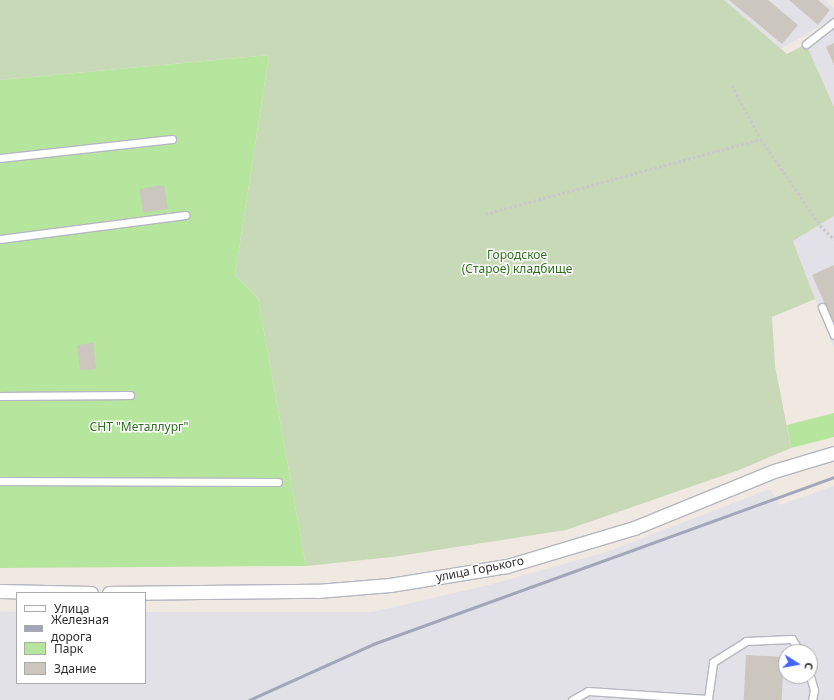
<!DOCTYPE html>
<meta charset="utf-8">
<style>
body{margin:0}
#map{position:relative;width:834px;height:700px;overflow:hidden;background:#efe9e1;font-family:"Noto Sans",sans-serif}
div>[style]{position:absolute}
.industrial>*{inset:0;background:#e3e1e8}
.green>*{inset:0;background:#b6e59e}
.cemetery>*{inset:0;background:#c8d9b8}
.building>*{inset:0;background:#cbc7bf;transform-origin:0 0}
.path>*{height:2.5px;margin-top:-1.25px;transform-origin:0;background:repeating-linear-gradient(90deg,#c9c9c9 0 3px,transparent 0 5px)}
.roads{filter:drop-shadow(1px 0 #b4b7c1) drop-shadow(-1px 0 #b4b7c1) drop-shadow(0 1px #b4b7c1) drop-shadow(0 -1px #b4b7c1)}
.lane>*{height:7px;margin:-3.5px;padding:0 3.5px;transform-origin:3.5px;border-radius:3.5px;background:#fff}
.street>*{height:13px;margin:-6.5px;padding:0 6.5px;transform-origin:6.5px;border-radius:6.5px;background:#fff}
.rail>*{height:3px;margin:-1.5px;padding:0 1.5px;transform-origin:1.5px;border-radius:1.5px;background:#a3a6b8}
span{translate:-50% -50%;white-space:nowrap;text-align:center;line-height:1.15;-webkit-text-stroke:3px #fff;paint-order:stroke}
.park-label{font-size:12px;color:#2c6e1b}
.street-label{font-size:12px;color:#2e2e2e}
.legend{position:absolute;left:16px;top:592px;width:130px;height:92px;box-sizing:border-box;background:#fff;border:1px solid #ababab;margin:0;padding:5px 7px;list-style:none;font-size:12px;color:#2e2e2e}
.legend li{display:flex;align-items:center;gap:8px;height:20px}
.legend b{width:20px;border:1px solid #ababab}
.north{position:absolute;left:778px;top:644px;width:40px;height:40px;box-sizing:border-box;background:#fff;border:1px solid #ababab;border-radius:50%;rotate:101deg;font-size:11px;font-weight:700;line-height:16px;text-align:center;color:#2e2e2e}
.north::after{content:'';display:block;margin:auto;width:14px;height:18px;background:#4264fb;clip-path:polygon(50% 0,100% 100%,50% 72%,0 100%)}
</style>
<div id="map">
<div class="industrial">
<i style="clip-path:polygon(724px 0,825px 0,834px 8px,834px 18px,781px 49px)"></i>
<i style="clip-path:polygon(834px 28px,834px 107px,807px 47px)"></i>
<i style="clip-path:polygon(834px 216px,834px 348px,793px 241px)"></i>
<i style="clip-path:polygon(evenodd,834px 486px,834px 700px,0 700px,0 611px,17px 612px,17px 683px,145px 683px,145px 612px,372px 612px,489px 585px,606px 552px,770px 489px,780px 505px,834px 486px,786px 652px,810px 652px,810px 676px,786px 676px,786px 652px)"></i>
</div>
<div class="green">
<i style="clip-path:polygon(269px 55px,235px 275px,258px 298px,306px 566px,0 568px,0 80px)"></i>
<i style="clip-path:polygon(834px 413px,834px 437px,791px 448px,787px 425px)"></i>
</div>
<div class="cemetery">
<i style="clip-path:polygon(0 0,724px 0,787px 54px,806px 44px,834px 107px,834px 216px,793px 241px,815px 299px,772px 317px,775px 366px,791px 448px,739px 470px,566px 530px,392px 557px,306px 566px,258px 298px,235px 275px,269px 55px,0 80px)"></i>
</div>
<div class="building">
<i style="clip-path:polygon(729px 0,768px 0,798px 25px,782px 44px)"></i>
<i style="clip-path:polygon(789px 0,818px 0,830px 10px,818px 25px)"></i>
<i style="clip-path:polygon(834px 43px,834px 65px,826px 47px)"></i>
<i style="left:164px;top:185px;width:24px;height:25px;rotate:81deg"></i>
<i style="clip-path:polygon(834px 265px,834px 324px,812px 275px)"></i>
<i style="left:93px;top:343px;width:26px;height:16px;rotate:83deg"></i>
<i style="left:746px;top:655px;width:38px;height:45px;rotate:3deg"></i>
</div>
<div class="path">
<i style="left:732px;top:85px;width:61px;rotate:61.8deg"></i>
<i style="left:761px;top:139px;width:104px;rotate:55.5deg"></i>
<i style="left:820px;top:225px;width:20px;rotate:45deg"></i>
<i style="left:485px;top:214px;width:286px;rotate:-15.2deg"></i>
</div>
<div class="roads">
<div class="lane">
<i style="left:806px;top:44px;width:36px;rotate:-38deg"></i>
<i style="left:0;top:158px;width:173px;rotate:-6.3deg"></i>
<i style="left:0;top:239px;width:187px;rotate:-7.4deg"></i>
<i style="left:822px;top:307px;width:30px;rotate:67deg"></i>
<i style="left:0;top:396px;width:130px;rotate:-0.4deg"></i>
<i style="left:0;top:481px;width:278px;rotate:0.2deg"></i>
<i style="left:810px;top:676px;width:15px;rotate:74deg"></i>
<i style="left:814px;top:690px;width:10px;rotate:101deg"></i>
<i style="left:572px;top:700px;width:18px;rotate:-29deg"></i>
<i style="left:588px;top:691px;width:120px;rotate:3.8deg"></i>
<i style="left:708px;top:699px;width:37px;rotate:-82deg"></i>
<i style="left:713px;top:662px;width:39px;rotate:-32deg"></i>
<i style="left:746px;top:641px;width:46px;rotate:-2.5deg"></i>
<i style="left:792px;top:639px;width:15px;rotate:58deg"></i>
</div>
<div class="street">
<i style="left:0;top:591px;width:91px;rotate:1.3deg"></i>
<i style="left:109px;top:593px;width:208px;rotate:-0.6deg"></i>
<i style="left:317px;top:591px;width:73px;rotate:-4.7deg"></i>
<i style="left:390px;top:585px;width:119px;rotate:-9.2deg"></i>
<i style="left:507px;top:566px;width:133px;rotate:-16.7deg"></i>
<i style="left:634px;top:528px;width:151px;rotate:-22.2deg"></i>
<i style="left:774px;top:471px;width:63px;rotate:-16.7deg"></i>
</div>
</div>
<div class="rail">
<i style="left:249px;top:700px;width:136px;rotate:-24.3deg"></i>
<i style="left:373px;top:644px;width:490px;rotate:-19.9deg"></i>
</div>
<div class="park-label">
<span style="left:517px;top:262px">Городское<br>(Старое) кладбище</span>
<span style="left:139px;top:427px">СНТ "Металлург"</span>
</div>
<div class="street-label">
<span style="left:480px;top:569px;rotate:-11deg">улица Горького</span>
</div>
<ul class="legend">
<li><b style="height:5px;background:#fff"></b>Улица</li>
<li><b style="height:5px;background:#a3a6b8"></b>Железная дорога</li>
<li><b style="height:11px;background:#b6e59e"></b>Парк</li>
<li><b style="height:11px;background:#cbc7bf"></b>Здание</li>
</ul>
<div class="north">С</div>
</div>
